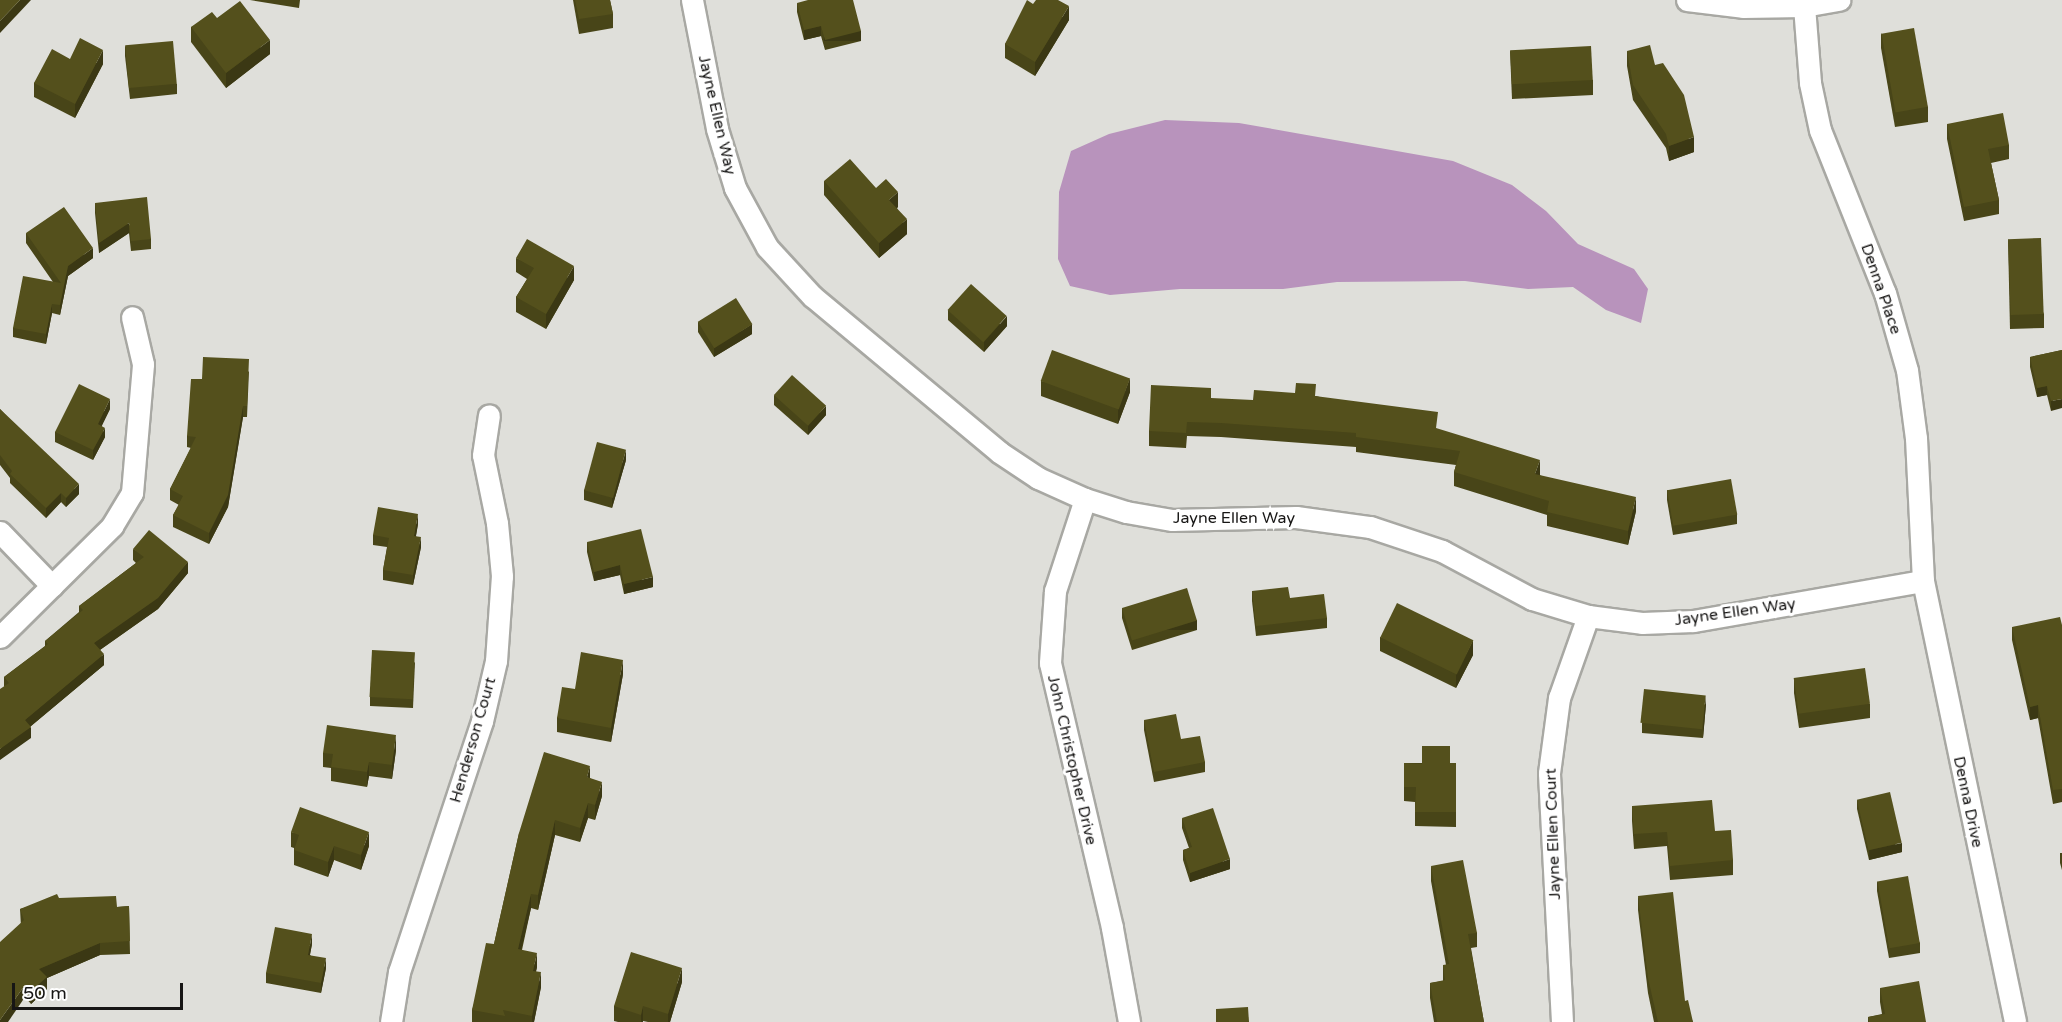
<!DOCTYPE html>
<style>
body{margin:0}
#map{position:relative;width:2062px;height:1022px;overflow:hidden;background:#dfdfda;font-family:"Varela Round",sans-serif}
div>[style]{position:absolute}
.water>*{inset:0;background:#b893bc}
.roads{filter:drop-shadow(2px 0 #a8a8a3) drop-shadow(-2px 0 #a8a8a3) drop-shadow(0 2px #a8a8a3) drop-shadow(0 -2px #a8a8a3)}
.street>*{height:21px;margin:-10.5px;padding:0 10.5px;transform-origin:10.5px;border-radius:10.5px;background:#fff}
.wall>*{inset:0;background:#484518}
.shaded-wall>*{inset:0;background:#3b3814;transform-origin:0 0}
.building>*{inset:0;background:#54501c;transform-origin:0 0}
span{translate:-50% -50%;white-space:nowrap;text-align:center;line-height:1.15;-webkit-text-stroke:6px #fff;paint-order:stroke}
.street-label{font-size:16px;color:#171615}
.scale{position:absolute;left:12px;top:983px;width:171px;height:27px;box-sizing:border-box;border:3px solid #171615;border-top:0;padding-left:8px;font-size:18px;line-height:21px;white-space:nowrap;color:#171615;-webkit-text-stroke:4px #fff;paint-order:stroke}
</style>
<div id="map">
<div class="water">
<i style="clip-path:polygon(1165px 120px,1239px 123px,1453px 161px,1512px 185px,1546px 211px,1578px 244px,1634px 269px,1648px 289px,1641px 323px,1606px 310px,1573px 287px,1528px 289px,1465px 281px,1337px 282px,1283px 289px,1180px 289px,1110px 295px,1070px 286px,1058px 259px,1059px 192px,1071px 151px,1109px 134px)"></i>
</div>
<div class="roads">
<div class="street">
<i style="left:692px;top:0;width:131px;rotate:79deg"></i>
<i style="left:717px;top:129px;width:62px;rotate:73deg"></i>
<i style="left:735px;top:188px;width:67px;rotate:61.5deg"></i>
<i style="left:767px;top:247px;width:67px;rotate:47.4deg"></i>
<i style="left:812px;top:296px;width:244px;rotate:39.8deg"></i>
<i style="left:999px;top:452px;width:47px;rotate:33.7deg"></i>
<i style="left:1038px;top:478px;width:51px;rotate:24.1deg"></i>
<i style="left:1085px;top:499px;width:43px;rotate:17.6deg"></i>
<i style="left:1126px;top:512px;width:47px;rotate:9.9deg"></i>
<i style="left:1172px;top:520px;width:124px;rotate:-1.4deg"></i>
<i style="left:1296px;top:517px;width:75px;rotate:7.7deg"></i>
<i style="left:1370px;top:527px;width:76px;rotate:18.4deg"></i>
<i style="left:1442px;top:551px;width:102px;rotate:28.1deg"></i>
<i style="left:1532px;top:599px;width:59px;rotate:16.9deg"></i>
<i style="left:1588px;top:616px;width:54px;rotate:7.4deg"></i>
<i style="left:1642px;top:623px;width:51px;rotate:-2.2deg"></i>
<i style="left:1693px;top:621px;width:233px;rotate:-9.9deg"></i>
<i style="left:1687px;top:0;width:56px;rotate:7.1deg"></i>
<i style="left:1743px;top:7px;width:61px;rotate:-0.9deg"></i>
<i style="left:1804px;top:6px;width:36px;rotate:-10deg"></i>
<i style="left:1804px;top:6px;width:77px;rotate:85.5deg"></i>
<i style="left:1810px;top:83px;width:48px;rotate:78deg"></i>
<i style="left:1820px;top:130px;width:175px;rotate:68.3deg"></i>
<i style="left:1885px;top:293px;width:80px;rotate:74.1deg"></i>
<i style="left:1907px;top:370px;width:69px;rotate:82.5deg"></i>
<i style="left:1916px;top:438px;width:143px;rotate:87.2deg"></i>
<i style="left:1923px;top:581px;width:450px;rotate:78.2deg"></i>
<i style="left:1085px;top:499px;width:97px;rotate:108.1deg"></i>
<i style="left:1055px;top:591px;width:72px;rotate:94deg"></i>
<i style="left:1050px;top:663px;width:272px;rotate:76.8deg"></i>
<i style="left:1112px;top:928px;width:96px;rotate:79.7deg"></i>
<i style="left:0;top:532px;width:75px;rotate:46.1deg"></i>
<i style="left:0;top:637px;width:158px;rotate:-44.7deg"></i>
<i style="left:112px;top:526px;width:39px;rotate:-59deg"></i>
<i style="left:132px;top:493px;width:129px;rotate:-85.1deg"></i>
<i style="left:143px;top:364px;width:48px;rotate:-103.2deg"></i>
<i style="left:391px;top:1022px;width:51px;rotate:-80.9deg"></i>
<i style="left:399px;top:972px;width:264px;rotate:-71.7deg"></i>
<i style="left:482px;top:721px;width:62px;rotate:-76.9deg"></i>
<i style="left:496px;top:661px;width:85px;rotate:-86deg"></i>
<i style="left:502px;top:576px;width:53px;rotate:-95.4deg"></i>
<i style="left:497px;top:523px;width:69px;rotate:-101.6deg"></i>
<i style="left:483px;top:455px;width:40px;rotate:-81.5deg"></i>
<i style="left:1562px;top:1022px;width:249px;rotate:-93deg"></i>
<i style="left:1549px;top:773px;width:76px;rotate:-82.4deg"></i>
<i style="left:1559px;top:698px;width:87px;rotate:-70.5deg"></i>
</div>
</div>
<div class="wall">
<i style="clip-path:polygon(250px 0,300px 0,299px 8px)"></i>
<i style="clip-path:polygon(573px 0,610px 0,613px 14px,613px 28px,579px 34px)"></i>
<i style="clip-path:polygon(797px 3px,861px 41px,825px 50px,821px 36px,804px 40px,797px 12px)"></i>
<i style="clip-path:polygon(1033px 4px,1069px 20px,1035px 76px,1005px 58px,1005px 44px)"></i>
<i style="clip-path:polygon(217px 18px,270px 54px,226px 88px,191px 42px,191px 27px)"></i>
<i style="clip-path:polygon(1881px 33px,1928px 107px,1928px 122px,1895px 127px,1881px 48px)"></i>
<i style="clip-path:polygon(125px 46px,177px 84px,177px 94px,130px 99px,125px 56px)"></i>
<i style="clip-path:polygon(1510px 51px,1593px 80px,1593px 95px,1512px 99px)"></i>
<i style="clip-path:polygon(1627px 51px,1655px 65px,1694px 152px,1669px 161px,1666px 148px,1633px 100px,1627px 66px)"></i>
<i style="clip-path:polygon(70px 59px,103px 64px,75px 118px,34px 97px,34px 83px)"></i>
<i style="clip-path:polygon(1947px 124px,2009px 145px,2009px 159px,1991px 163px,1999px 200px,1999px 214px,1964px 221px,1947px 139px)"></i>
<i style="clip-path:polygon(824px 181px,876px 188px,898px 207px,897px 208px,907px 234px,879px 258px,824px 195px)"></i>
<i style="clip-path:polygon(95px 203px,151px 239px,151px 249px,131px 251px,129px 233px,99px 253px,95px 213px)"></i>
<i style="clip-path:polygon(26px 233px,93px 258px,68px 276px,60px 315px,52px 313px,46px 344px,13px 337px,13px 328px,53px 282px,26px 243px)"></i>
<i style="clip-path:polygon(2008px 239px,2044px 314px,2044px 328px,2010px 329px)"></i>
<i style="clip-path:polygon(516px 258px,574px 280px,546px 329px,516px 312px,516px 297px,527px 279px,516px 272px)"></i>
<i style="clip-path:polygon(948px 310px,1007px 326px,984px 352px,948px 320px)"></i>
<i style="clip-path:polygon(698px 322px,752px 334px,714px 357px,698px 332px)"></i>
<i style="clip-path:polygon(2062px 350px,2051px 411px,2047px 395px,2037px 397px,2030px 367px,2030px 357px)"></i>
<i style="clip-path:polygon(249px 371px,247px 417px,243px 417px,228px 507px,209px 544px,173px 527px,173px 515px,179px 505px,170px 500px,170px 489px,191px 448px,187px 447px,187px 436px)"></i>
<i style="clip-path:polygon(1041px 381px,1130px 392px,1118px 424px,1041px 396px)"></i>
<i style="clip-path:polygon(774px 395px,826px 415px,808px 435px,774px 405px)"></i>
<i style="clip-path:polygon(1316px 396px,1437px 429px,1539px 475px,1636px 511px,1628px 545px,1547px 526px,1547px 515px,1454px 486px,1454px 472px,1456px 465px,1356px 452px,1356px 447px,1221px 437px,1187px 436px,1186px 448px,1149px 446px,1149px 431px,1253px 400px)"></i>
<i style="clip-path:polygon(0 409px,79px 494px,66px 507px,61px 502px,46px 518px,10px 483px,10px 478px,0 465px)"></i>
<i style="clip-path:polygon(110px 409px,101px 426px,105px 437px,93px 460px,55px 442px,55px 432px)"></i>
<i style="clip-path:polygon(626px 460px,612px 508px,584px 500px,584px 490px)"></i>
<i style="clip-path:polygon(1667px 490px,1737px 514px,1737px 524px,1673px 535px,1667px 500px)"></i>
<i style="clip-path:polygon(418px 524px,416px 536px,421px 547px,413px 585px,383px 580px,383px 570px,387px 547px,373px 545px,373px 535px)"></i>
<i style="clip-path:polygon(587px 542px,653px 587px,624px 594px,620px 575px,594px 581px,587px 552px)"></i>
<i style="clip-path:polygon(133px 549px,188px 573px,158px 609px,100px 650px,104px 665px,30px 727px,31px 738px,4px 686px,4px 677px,45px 646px,45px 641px,79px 612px,79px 606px,136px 563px,133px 560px)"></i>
<i style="clip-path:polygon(1252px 591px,1290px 598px,1327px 618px,1327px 628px,1256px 636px,1252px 601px)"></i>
<i style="clip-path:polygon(1122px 608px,1197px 630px,1132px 650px,1122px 618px)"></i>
<i style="clip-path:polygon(2062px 625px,2062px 802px,2053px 804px,2038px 718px,2030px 720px,2012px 640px,2012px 627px)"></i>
<i style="clip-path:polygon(1380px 637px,1473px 655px,1456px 688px,1380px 651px)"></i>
<i style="clip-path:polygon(415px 662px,413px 708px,370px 706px,370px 697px)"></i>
<i style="clip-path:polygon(623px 674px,611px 742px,557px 732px,557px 718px,575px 689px)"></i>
<i style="clip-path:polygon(1794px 678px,1870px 704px,1870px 718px,1799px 728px,1794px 693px)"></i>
<i style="clip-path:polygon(1706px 704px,1703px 738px,1642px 733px,1642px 723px)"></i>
<i style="clip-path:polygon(1144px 720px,1181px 739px,1205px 762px,1205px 772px,1154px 782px,1144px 730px)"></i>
<i style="clip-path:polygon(396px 750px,392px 779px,369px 776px,367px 787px,331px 781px,331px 768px,323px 767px,323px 753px)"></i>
<i style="clip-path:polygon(1404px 763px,1456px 763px,1456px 827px,1415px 826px,1415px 802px,1404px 801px)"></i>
<i style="clip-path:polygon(590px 778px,602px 796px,595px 820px,588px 818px,580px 842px,555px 835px,538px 910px,531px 908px,522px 950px,537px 967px,536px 971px,541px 987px,534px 1022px,472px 1022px,472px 1010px,494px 944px,519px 833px)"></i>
<i style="clip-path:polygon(1857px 800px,1902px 852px,1869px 860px,1857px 809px)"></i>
<i style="clip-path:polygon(1632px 806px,1715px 831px,1733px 860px,1733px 875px,1670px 880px,1667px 846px,1634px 849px,1632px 821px)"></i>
<i style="clip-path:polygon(1182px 818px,1230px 869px,1190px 882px,1183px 860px,1183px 850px,1189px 848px,1182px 828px)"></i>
<i style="clip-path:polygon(291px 832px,369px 846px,361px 870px,334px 860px,328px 877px,294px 865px,294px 848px,291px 847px)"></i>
<i style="clip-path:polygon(2060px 853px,2062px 853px,2062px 870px,2060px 863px)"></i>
<i style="clip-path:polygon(1431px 866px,1477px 933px,1477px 947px,1471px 948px,1484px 1022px,1434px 1022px,1430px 998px,1430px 983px,1443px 981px,1443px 965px,1446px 965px,1431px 881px)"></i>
<i style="clip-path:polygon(1877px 881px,1920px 943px,1920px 953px,1889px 958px,1877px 891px)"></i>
<i style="clip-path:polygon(1638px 896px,1693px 1022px,1654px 1022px,1648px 993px,1638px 910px)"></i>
<i style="clip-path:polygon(59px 898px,117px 907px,129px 906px,130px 954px,100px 955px,47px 978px,47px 989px,31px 1004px,25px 997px,20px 909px)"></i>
<i style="clip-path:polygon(312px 944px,310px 955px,326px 968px,321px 993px,266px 983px,266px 973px)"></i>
<i style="clip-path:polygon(682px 982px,670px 1022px,648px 1022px,643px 1021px,643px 1022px,618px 1022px,614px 1021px,614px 1006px)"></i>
<i style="clip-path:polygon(1880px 988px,1926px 1022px,1868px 1022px,1868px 1017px,1882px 1014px,1880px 1002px)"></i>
</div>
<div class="shaded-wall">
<i style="clip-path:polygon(20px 0,31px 0,0 33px,0 21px)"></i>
<i style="clip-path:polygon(1069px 6px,1069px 20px,1035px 76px,1035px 62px)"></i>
<i style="clip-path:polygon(821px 26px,821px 36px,804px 40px,804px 30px)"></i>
<i style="left:861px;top:31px;width:10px;height:37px;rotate:90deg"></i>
<i style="clip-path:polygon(270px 40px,270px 54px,226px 88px,226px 73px)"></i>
<i style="clip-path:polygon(103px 50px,103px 64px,75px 118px,75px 104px)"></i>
<i style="clip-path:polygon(1694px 137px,1694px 152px,1669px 161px,1669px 146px)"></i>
<i style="clip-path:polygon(898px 192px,898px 207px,889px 214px,889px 200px)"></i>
<i style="clip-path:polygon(907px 219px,907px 234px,879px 258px,879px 243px)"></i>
<i style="clip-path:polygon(129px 223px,129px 233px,99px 253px,99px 243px)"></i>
<i style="clip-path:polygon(93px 248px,93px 258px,68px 276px,60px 315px,60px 305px,68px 266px)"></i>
<i style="clip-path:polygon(574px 266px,574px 280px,546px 329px,546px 314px)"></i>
<i style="clip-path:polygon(52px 304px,52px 313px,46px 344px,46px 334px)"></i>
<i style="clip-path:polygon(1007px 316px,1007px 326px,984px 352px,984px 342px)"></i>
<i style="clip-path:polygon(752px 324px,752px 334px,714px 357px,714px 348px)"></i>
<i style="clip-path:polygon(1130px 378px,1130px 392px,1118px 424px,1118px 409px)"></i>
<i style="clip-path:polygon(2047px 386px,2047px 395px,2037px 397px,2037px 388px)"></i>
<i style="clip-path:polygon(110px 399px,110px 409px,98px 434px,98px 424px)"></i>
<i style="clip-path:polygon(2062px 399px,2062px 408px,2051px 411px,2051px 401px)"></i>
<i style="clip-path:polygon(243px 406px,243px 417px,228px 507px,209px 544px,209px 533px)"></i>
<i style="clip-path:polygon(826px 406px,826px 415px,808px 435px,808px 425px)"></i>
<i style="clip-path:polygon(105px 428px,105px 437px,93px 460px,93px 450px)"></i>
<i style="clip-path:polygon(626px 450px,626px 460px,612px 508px,612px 499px)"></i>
<i style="clip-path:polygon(1540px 460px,1540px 475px,1535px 489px,1535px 474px)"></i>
<i style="clip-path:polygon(79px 484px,79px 494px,66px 507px,66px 498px)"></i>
<i style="clip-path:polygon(61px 493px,61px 502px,46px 518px,46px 508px)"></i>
<i style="clip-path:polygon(1636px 497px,1636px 511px,1628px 545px,1628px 531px)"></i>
<i style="clip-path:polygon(418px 514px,418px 524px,414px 546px,414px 536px)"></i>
<i style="clip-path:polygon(421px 537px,421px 547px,413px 585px,413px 575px)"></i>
<i style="clip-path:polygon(188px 562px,188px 573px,158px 609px,94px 654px,94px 643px)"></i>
<i style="clip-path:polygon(620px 565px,620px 575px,594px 581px,594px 572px)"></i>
<i style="clip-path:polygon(653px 577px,653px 587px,624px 594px,624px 584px)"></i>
<i style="left:1197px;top:620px;width:10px;height:68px;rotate:90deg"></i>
<i style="clip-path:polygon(1473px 640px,1473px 655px,1456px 688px,1456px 674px)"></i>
<i style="clip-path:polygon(104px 654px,104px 665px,26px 730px,31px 727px,31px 738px,0 760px,0 749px,25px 720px)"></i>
<i style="clip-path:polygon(623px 660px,623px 674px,611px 742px,611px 728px)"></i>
<i style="clip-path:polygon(1706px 695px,1706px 704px,1703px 738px,1703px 728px)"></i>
<i style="clip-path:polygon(2038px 705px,2038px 718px,2030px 720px,2030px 707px)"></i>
<i style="clip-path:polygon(396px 735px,396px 750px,392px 779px,392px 765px)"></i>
<i style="clip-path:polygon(369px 762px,369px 776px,367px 787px,367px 772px)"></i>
<i style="clip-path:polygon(590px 766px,590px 781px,587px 777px)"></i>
<i style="clip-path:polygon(602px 782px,602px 796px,595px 820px,595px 805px)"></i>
<i style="clip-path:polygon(588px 803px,588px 818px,580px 842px,580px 828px)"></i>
<i style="clip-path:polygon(555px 820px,555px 835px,538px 910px,538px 895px)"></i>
<i style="clip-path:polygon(369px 832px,369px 846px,361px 870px,361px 855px)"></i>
<i style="clip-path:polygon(1902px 843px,1902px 852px,1869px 860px,1869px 850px)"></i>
<i style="clip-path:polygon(334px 846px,334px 860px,328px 877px,328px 862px)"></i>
<i style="clip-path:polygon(1230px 859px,1230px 869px,1190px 882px,1190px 873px)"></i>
<i style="clip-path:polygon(531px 894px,531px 908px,518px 963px,518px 949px)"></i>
<i style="clip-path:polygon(312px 934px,312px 944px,308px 964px,308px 955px)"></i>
<i style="clip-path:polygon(100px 943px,100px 955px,47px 978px,47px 989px,31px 1004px,31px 991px,39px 969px)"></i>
<i style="clip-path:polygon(537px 953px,537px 967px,533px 985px,533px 971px)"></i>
<i style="clip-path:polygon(326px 958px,326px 968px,321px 993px,321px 983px)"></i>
<i style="clip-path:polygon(682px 968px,682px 982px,670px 1022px,668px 1022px,668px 1014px)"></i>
<i style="clip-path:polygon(541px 972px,541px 987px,534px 1022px,532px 1022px,532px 1016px)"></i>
<i style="clip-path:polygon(25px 985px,25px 997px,8px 1022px,0 1022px,0 1020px)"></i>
<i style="clip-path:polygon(643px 1006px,643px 1022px,641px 1022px,641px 1015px)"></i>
</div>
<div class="building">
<i style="clip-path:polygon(0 0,20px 0,0 21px)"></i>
<i style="clip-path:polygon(575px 0,610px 0,613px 14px,579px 19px)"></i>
<i style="clip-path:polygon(808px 0,853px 0,861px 31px,825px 40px,821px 26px,804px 30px,797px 3px)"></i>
<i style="clip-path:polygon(1027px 0,1033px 4px,1036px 0,1058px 0,1069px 6px,1035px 62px,1005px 44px)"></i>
<i style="clip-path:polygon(240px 1px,270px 40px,226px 73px,191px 27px,212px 12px,217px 18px)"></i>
<i style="left:1914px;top:28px;width:80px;height:33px;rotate:80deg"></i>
<i style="clip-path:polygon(80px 38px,103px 50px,75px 104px,34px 83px,52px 49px,70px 59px)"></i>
<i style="left:173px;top:41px;width:43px;height:48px;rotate:85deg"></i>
<i style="clip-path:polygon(1650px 45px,1655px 65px,1663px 63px,1684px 95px,1694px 137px,1669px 146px,1666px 134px,1633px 85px,1627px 51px)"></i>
<i style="left:1591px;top:46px;width:34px;height:81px;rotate:87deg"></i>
<i style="clip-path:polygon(2003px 113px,2009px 145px,1988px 149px,1999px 200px,1964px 207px,1947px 124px)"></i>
<i style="clip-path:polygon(850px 159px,876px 188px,886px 179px,898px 192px,889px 200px,907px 219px,879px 243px,824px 181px)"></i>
<i style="clip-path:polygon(147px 197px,151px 239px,131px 241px,129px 223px,99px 243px,95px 203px)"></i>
<i style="clip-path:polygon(64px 207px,93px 248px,68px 266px,60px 305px,52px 304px,46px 334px,13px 328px,23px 276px,61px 283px,26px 233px)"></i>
<i style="left:2041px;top:238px;width:76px;height:33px;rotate:88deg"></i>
<i style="clip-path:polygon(527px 239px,574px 266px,546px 314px,516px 297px,534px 268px,516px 258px)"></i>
<i style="left:971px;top:284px;width:48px;height:35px;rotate:42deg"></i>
<i style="left:736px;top:298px;width:31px;height:45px;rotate:58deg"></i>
<i style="left:1052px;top:350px;width:83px;height:33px;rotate:20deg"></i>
<i style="clip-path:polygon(2062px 350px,2062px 399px,2051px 401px,2047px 386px,2037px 388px,2030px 357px)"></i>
<i style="clip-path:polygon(203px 357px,249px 359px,247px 406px,243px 406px,228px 495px,209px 533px,173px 515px,183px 496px,170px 489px,196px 437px,187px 436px,191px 379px,202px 379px)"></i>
<i style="left:792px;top:375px;width:46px;height:27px;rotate:42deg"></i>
<i style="clip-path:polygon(1296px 383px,1316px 384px,1315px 396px,1438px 412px,1436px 428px,1540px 460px,1535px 474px,1636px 497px,1628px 531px,1547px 512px,1549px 501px,1454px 472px,1460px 451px,1356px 437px,1356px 433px,1221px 423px,1187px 422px,1186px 433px,1149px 431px,1151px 385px,1211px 388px,1211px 398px,1253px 400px,1254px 390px,1295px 393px)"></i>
<i style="clip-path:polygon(79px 384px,110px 399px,98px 424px,105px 428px,93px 450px,55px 432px)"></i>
<i style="clip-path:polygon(0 409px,79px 484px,66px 498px,61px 493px,46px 508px,10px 474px,12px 471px,0 455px)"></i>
<i style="left:597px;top:442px;width:30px;height:50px;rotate:15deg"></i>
<i style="left:1731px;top:479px;width:36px;height:65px;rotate:80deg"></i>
<i style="clip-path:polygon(378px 507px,418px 514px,414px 536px,421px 537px,413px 575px,383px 570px,389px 538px,373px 535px)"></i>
<i style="clip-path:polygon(641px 529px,653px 577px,624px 584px,620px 565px,594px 572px,587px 542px)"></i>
<i style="clip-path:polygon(149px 530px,188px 562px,158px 598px,94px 643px,104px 654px,25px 720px,31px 727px,0 749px,0 689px,9px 683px,4px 677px,48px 644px,45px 641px,83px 610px,79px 606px,144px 557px,133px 549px)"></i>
<i style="clip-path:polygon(1288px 587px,1290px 598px,1324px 594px,1327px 618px,1256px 626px,1252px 591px)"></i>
<i style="left:1187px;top:588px;width:34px;height:68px;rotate:73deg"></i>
<i style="left:1397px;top:603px;width:85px;height:38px;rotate:26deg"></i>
<i style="clip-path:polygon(2060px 617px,2062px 625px,2062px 789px,2053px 790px,2038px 705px,2030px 707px,2012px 627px)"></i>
<i style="left:372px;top:650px;width:43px;height:47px;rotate:3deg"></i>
<i style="clip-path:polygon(581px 652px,623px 660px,611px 728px,557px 718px,562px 687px,575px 689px)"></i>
<i style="left:1865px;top:668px;width:36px;height:72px;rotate:82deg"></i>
<i style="left:1644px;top:689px;width:62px;height:34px;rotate:6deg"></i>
<i style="clip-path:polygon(1176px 714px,1181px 739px,1200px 736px,1205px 762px,1154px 772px,1144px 720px)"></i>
<i style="clip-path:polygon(327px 725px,396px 735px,392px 765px,369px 762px,367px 772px,331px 767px,333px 754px,323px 753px)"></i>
<i style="clip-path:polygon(1422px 746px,1450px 746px,1450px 763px,1456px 763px,1456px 812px,1415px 812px,1416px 787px,1404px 787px,1404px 763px,1422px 764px)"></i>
<i style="clip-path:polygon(544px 752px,590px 766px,587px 777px,602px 782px,595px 805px,588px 803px,580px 828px,555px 820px,538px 895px,531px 894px,518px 949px,537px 953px,533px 971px,541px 972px,532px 1016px,503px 1010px,505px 1016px,472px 1010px,486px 943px,494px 944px,519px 833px)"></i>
<i style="left:1890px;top:792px;width:52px;height:34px;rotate:77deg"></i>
<i style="clip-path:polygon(1712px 800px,1715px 831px,1731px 830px,1733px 860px,1670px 866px,1667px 832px,1634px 834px,1632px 806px)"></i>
<i style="clip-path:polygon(300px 807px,369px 832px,361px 855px,334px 846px,328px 862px,294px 850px,299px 835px,291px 832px)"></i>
<i style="clip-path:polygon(1213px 808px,1230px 859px,1190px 873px,1183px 850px,1192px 847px,1182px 818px)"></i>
<i style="clip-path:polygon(1463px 860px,1477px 933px,1468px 934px,1484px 1022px,1437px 1022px,1430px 983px,1445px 980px,1443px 965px,1449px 964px,1431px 866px)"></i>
<i style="left:1908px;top:876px;width:68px;height:31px;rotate:80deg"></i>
<i style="clip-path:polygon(1673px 892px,1685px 1001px,1688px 1000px,1693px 1022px,1658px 1022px,1648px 978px,1638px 896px)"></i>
<i style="clip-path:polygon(57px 894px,59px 898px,116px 896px,117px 907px,129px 906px,130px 941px,100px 943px,39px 969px,47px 977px,31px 991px,25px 985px,0 1020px,0 942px,24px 920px,20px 909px)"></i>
<i style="clip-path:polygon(275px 927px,312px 934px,308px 955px,326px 958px,321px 983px,266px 973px)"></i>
<i style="clip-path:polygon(631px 952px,682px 968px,668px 1014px,643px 1006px,641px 1015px,614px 1006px)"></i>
<i style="clip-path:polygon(1919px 981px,1926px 1022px,1869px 1022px,1868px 1017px,1885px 1014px,1880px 988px)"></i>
<i style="clip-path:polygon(1248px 1007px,1249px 1022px,1216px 1022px,1216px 1009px)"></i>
</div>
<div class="street-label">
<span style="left:717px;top:115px;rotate:77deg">Jayne Ellen Way</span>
<span style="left:1881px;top:289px;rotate:71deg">Denna Place</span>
<span style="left:1234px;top:518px">Jayne Ellen Way</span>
<span style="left:1735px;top:612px;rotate:-8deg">Jayne Ellen Way</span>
<span style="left:473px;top:740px;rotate:-74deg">Henderson Court</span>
<span style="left:1072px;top:760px;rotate:77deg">John Christopher Drive</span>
<span style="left:1968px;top:802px;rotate:78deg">Denna Drive</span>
<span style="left:1553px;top:834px;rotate:-92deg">Jayne Ellen Court</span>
</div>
<div class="scale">50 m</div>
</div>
